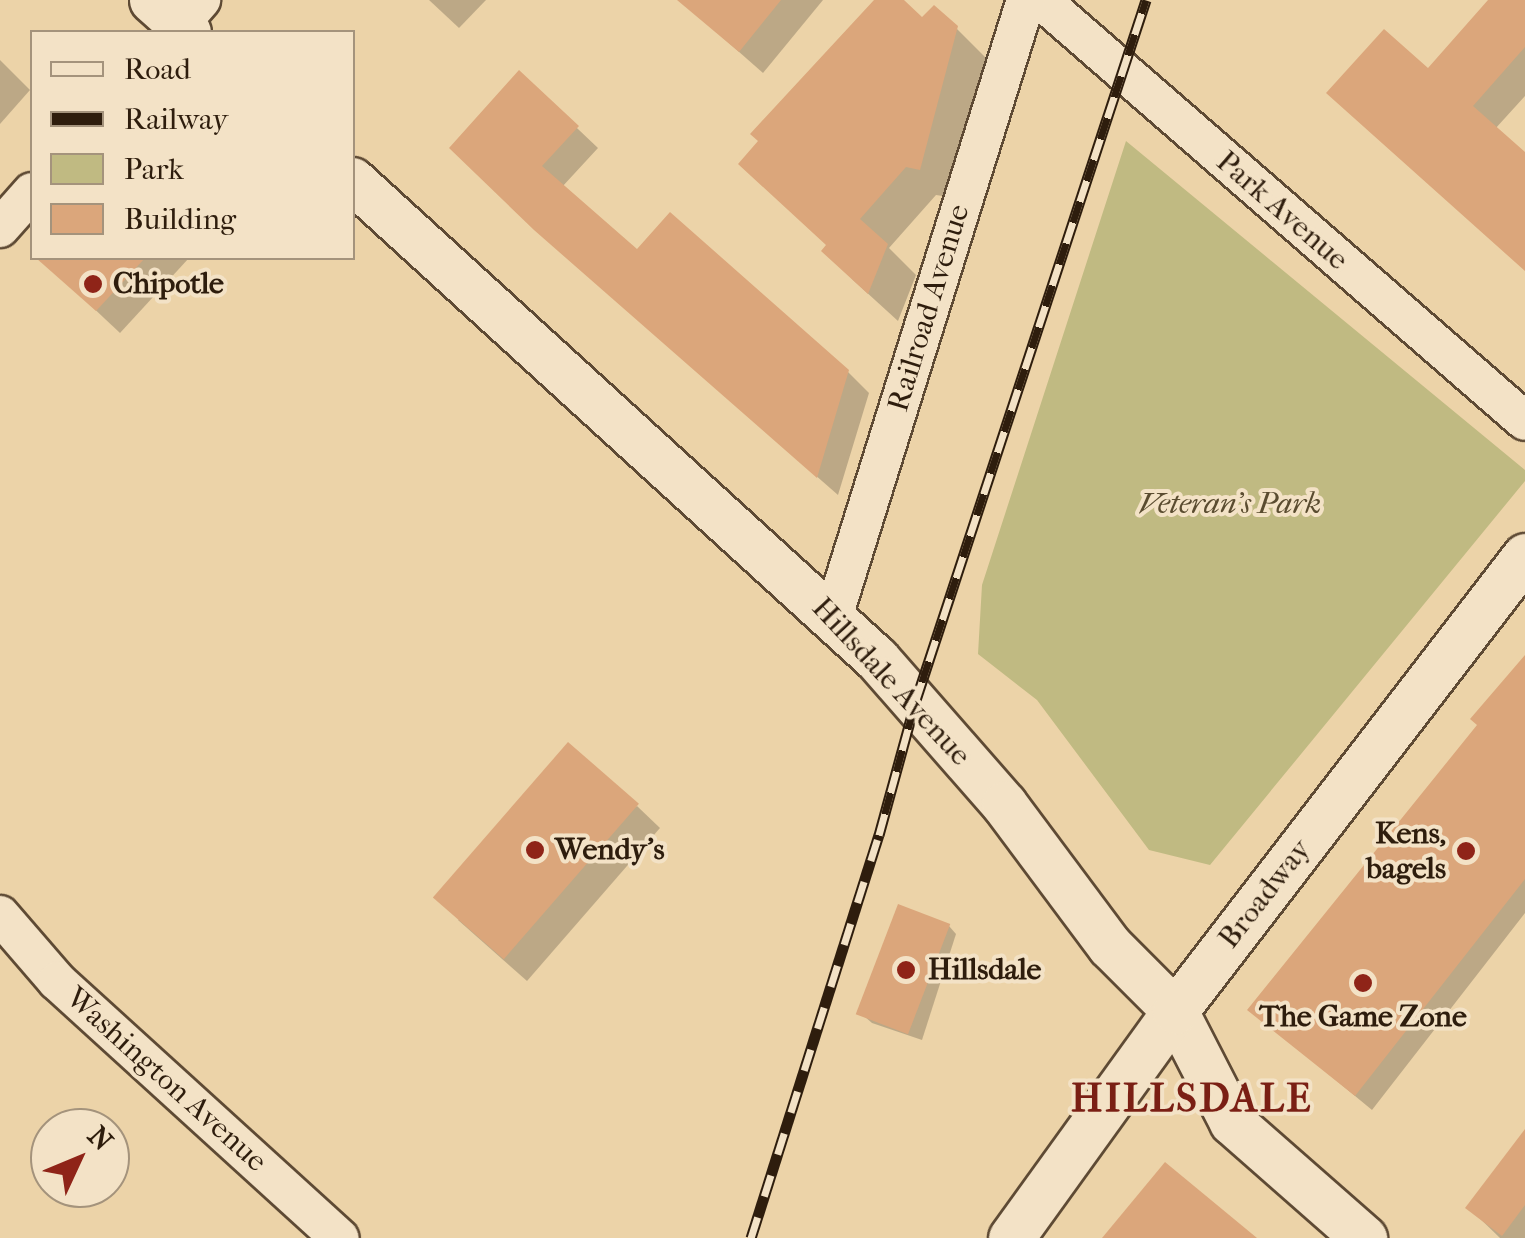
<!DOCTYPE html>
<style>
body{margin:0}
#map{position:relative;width:1525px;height:1238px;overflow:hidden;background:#ecd3a8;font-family:"IM FELL French Canon",serif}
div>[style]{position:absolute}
.green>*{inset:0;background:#c0ba82}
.shadow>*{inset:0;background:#0003}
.building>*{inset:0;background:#dba67b;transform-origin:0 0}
.roads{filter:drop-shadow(2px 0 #5e4a34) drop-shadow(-2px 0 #5e4a34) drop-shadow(0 2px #5e4a34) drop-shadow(0 -2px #5e4a34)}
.minor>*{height:38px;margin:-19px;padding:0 19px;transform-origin:19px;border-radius:19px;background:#f3e2c6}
.tertiary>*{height:45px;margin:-22.5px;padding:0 22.5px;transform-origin:22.5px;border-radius:22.5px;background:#f3e2c6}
.rail>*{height:11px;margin-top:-5.5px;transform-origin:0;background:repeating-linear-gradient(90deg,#f3e2c6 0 22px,#2e1d0d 0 44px);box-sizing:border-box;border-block:2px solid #2e1d0d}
.dots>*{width:28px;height:28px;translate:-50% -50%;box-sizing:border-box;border:5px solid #f3e2c6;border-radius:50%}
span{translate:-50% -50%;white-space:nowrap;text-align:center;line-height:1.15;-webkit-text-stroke:8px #f3e2c6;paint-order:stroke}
.street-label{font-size:30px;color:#2e1d0d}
.poi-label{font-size:30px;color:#2e1d0d;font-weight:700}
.left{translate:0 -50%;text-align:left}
.right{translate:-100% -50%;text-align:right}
.park-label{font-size:30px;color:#5a4c30;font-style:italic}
.district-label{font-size:40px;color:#7a1f14;font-weight:700;letter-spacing:2.5px}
.legend{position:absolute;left:30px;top:30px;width:325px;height:230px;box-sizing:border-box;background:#f3e2c6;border:2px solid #a4937c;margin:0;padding:12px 18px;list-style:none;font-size:30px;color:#2e1d0d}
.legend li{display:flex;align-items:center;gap:20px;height:50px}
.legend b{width:50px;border:2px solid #a4937c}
.north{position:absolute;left:30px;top:1108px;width:100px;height:100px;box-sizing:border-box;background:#f3e2c6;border:2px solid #a4937c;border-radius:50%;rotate:46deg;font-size:28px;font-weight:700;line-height:40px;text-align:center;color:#2e1d0d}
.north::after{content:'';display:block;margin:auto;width:35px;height:45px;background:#8f2418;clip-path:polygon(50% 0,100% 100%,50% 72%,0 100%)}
</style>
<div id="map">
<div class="green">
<i style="clip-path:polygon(1126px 141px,1525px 470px,1525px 481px,1210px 865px,1149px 850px,1037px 700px,978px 654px,982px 585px)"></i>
</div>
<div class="shadow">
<i style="clip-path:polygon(429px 0,486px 0,459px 28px)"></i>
<i style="clip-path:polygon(680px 0,823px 0,763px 73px)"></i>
<i style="clip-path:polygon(878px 0,900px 0,922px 21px,956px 28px,986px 58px,949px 197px,936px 195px,889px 248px,916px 275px,898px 321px,853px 280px,828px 246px)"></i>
<i style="clip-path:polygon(1491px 0,1519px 0,1525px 5px,1525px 96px,1495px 129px,1525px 156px,1525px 270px,1428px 71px)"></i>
<i style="clip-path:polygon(0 60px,30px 90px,0 124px)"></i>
<i style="clip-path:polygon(520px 74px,598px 148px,562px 187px,638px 253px,848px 372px,869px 393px,838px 495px,558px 250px)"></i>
<i style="clip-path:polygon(40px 258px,189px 258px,120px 333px)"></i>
<i style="clip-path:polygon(1525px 659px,1525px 913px,1372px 1110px,1251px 1010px,1480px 725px)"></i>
<i style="clip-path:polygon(637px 806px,660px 828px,527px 981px,458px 920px)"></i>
<i style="clip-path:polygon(949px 926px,956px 934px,922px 1040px,872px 1023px,864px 1016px)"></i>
<i style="clip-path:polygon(1525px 1133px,1525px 1238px,1500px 1238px,1469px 1208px)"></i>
</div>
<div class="building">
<i style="clip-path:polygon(677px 0,781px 0,739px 52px)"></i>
<i style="clip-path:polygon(874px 0,904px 0,922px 17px,934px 5px,958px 26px,920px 170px,906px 167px,860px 219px,888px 244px,868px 294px,821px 251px,826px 245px,738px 164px,758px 141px,750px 134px)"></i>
<i style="clip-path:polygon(1488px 0,1525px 0,1525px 47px,1473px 106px,1525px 152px,1525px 271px,1326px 93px,1384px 29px,1428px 68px)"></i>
<i style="clip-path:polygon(519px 70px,579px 126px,542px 166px,637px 249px,670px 212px,849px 370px,817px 478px,534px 230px,449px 148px)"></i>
<i style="clip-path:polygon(36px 258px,145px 258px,96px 311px)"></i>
<i style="clip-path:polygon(1525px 655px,1525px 879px,1355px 1096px,1247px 1010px,1477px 725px,1470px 719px)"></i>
<i style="left:568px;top:742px;width:94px;height:206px;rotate:41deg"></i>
<i style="left:898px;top:904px;width:56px;height:118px;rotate:21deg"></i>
<i style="clip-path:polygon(1525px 1129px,1525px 1205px,1502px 1236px,1465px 1208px)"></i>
<i style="clip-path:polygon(1165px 1162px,1257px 1238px,1102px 1238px)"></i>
</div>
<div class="roads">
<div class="minor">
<i style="left:1041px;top:0;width:641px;rotate:41.02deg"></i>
<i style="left:173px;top:32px;width:43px;rotate:-48.8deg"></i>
<i style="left:0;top:228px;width:48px;rotate:-48.4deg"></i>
<i style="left:833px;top:617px;width:646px;rotate:-72.63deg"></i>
<i style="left:0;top:915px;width:87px;rotate:49.2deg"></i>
<i style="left:57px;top:981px;width:382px;rotate:42.3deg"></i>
</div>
<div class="tertiary">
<i style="left:152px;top:0;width:48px;rotate:41.6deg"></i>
<i style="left:352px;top:180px;width:711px;rotate:42.38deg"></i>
<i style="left:877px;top:659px;width:193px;rotate:48.8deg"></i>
<i style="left:1004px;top:804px;width:177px;rotate:53.3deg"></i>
<i style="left:1110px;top:946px;width:92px;rotate:45deg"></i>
<i style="left:1175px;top:1011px;width:125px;rotate:62.8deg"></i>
<i style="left:1232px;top:1122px;width:176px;rotate:41.3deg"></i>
<i style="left:1011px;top:1238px;width:280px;rotate:-54.2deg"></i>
<i style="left:1175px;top:1011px;width:574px;rotate:-52.43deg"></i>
</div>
</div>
<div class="rail">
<i style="left:751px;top:1238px;width:423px;rotate:-72.4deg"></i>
<i style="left:879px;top:835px;width:137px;rotate:-74.7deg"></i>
<i style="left:915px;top:703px;width:740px;rotate:-71.81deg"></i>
</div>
<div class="dots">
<i style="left:93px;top:284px;background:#8f2418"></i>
<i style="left:535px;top:850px;background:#8f2418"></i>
<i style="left:1466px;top:851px;background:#8f2418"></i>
<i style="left:906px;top:970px;background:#8f2418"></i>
<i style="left:1363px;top:983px;background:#8f2418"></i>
</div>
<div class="street-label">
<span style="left:1282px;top:211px;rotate:41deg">Park Avenue</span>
<span style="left:929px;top:308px;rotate:-73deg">Railroad Avenue</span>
<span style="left:891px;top:682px;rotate:47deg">Hillsdale Avenue</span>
<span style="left:1265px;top:894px;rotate:-52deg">Broadway</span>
<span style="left:166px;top:1080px;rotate:42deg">Washington Avenue</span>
</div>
<div class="poi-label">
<span class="left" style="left:113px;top:284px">Chipotle</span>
<span class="right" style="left:1446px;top:851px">Kens,<br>bagels</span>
<span class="left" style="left:555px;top:850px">Wendy's</span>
<span class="left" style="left:928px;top:970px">Hillsdale</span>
<span style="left:1363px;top:1017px">The Game Zone</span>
</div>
<div class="park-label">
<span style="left:1230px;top:504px">Veteran's Park</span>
</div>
<div class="district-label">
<span style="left:1192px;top:1098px">HILLSDALE</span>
</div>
<ul class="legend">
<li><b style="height:12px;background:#f3e2c6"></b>Road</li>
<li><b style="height:12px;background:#2e1d0d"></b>Railway</li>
<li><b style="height:28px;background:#c0ba82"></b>Park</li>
<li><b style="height:28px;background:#dba67b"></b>Building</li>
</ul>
<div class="north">N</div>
</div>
